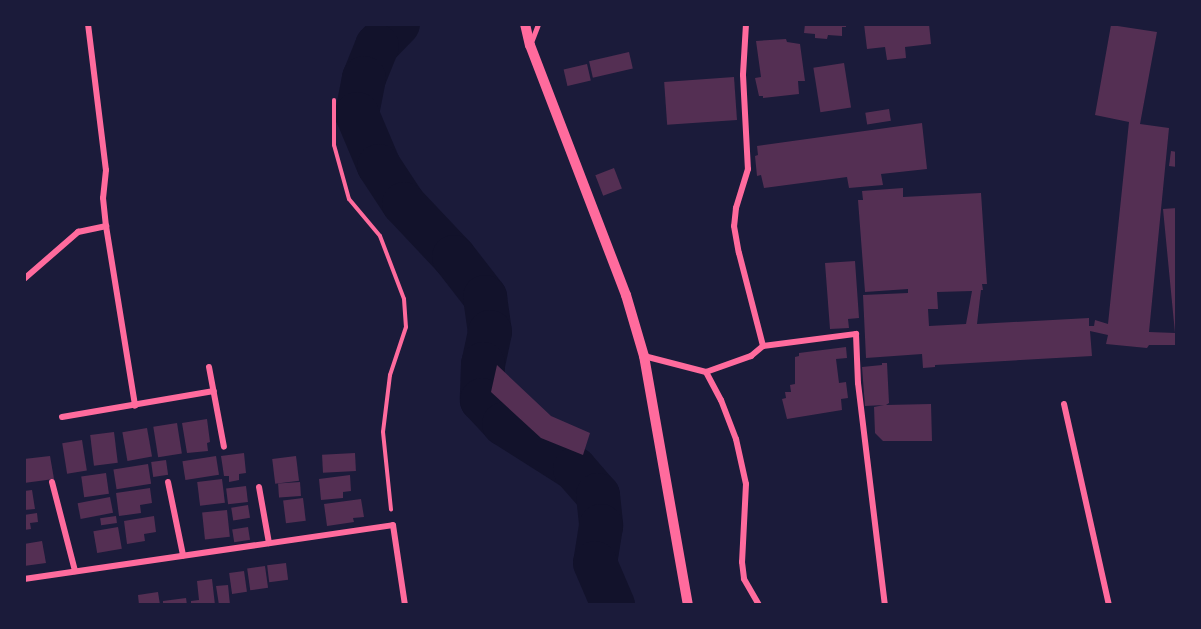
<!DOCTYPE html>
<style>
body{margin:0}
#map{position:relative;width:1201px;height:629px;overflow:hidden;background:#1b1b3a;font-family:"Crimson Pro",serif}
div>[style]{position:absolute}
.river>*{height:44px;margin:-22px;padding:0 22px;transform-origin:22px;border-radius:22px;background:#12122b}
.building>*{inset:0;background:#542f53;transform-origin:0 0}
.path>*{height:4px;margin:-2px;padding:0 2px;transform-origin:2px;border-radius:2px;background:#ff6b9d}
.service>*{height:4.5px;margin:-2.25px;padding:0 2.25px;transform-origin:2.25px;border-radius:2.25px;background:#ff6b9d}
.minor>*{height:6px;margin:-3px;padding:0 3px;transform-origin:3px;border-radius:3px;background:#ff6b9d}
.tertiary>*{height:10px;margin:-5px;padding:0 5px;transform-origin:5px;border-radius:5px;background:#ff6b9d}
span{translate:-50% -50%;white-space:nowrap;text-align:center;line-height:1.15;-webkit-text-stroke:6px #1b1b3a;paint-order:stroke}
.frame{position:absolute;inset:0;border:26px solid #1b1b3a;pointer-events:none}
</style>
<div id="map">
<div class="river">
<i style="left:398px;top:24px;width:30px;rotate:134deg"></i>
<i style="left:377px;top:46px;width:35px;rotate:112deg"></i>
<i style="left:364px;top:78px;width:37px;rotate:101deg"></i>
<i style="left:357px;top:114px;width:56px;rotate:67.1deg"></i>
<i style="left:379px;top:166px;width:45px;rotate:56.7deg"></i>
<i style="left:404px;top:204px;width:73px;rotate:46.7deg"></i>
<i style="left:454px;top:257px;width:51px;rotate:52.2deg"></i>
<i style="left:485px;top:297px;width:35px;rotate:82deg"></i>
<i style="left:490px;top:332px;width:33px;rotate:102deg"></i>
<i style="left:483px;top:364px;width:36px;rotate:92deg"></i>
<i style="left:482px;top:400px;width:33px;rotate:47deg"></i>
<i style="left:504px;top:424px;width:84px;rotate:32.4deg"></i>
<i style="left:575px;top:469px;width:35px;rotate:49deg"></i>
<i style="left:598px;top:495px;width:31px;rotate:84deg"></i>
<i style="left:601px;top:526px;width:37px;rotate:99deg"></i>
<i style="left:595px;top:563px;width:46px;rotate:66.8deg"></i>
</div>
<div class="building">
<i style="clip-path:polygon(805px 24px,846px 24px,846px 27px,842px 27px,842px 36px,828px 35px,827px 39px,815px 38px,815px 34px,804px 33px)"></i>
<i style="clip-path:polygon(864px 24px,929px 24px,931px 44px,905px 47px,906px 58px,887px 60px,885px 47px,867px 49px)"></i>
<i style="clip-path:polygon(evenodd,1111px 25px,1157px 32px,1140px 124px,1169px 128px,1149px 332px,1175px 333px,1163px 209px,1177px 208px,1177px 345px,1149px 345px,1147px 348px,1106px 344px,1108px 335px,1090px 331px,1092px 356px,935px 365px,935px 367px,923px 368px,922px 354px,866px 358px,863px 295px,908px 293px,908px 289px,865px 292px,858px 200px,863px 200px,862px 191px,903px 188px,903px 197px,981px 193px,987px 284px,982px 284px,983px 290px,981px 290px,977px 324px,1089px 318px,1089px 326px,1094px 326px,1095px 320px,1108px 324px,1129px 122px,1095px 115px,1111px 25px,972px 291px,966px 324px,929px 326px,928px 309px,938px 309px,937px 292px,972px 291px)"></i>
<i style="clip-path:polygon(786px 39px,787px 42px,800px 44px,805px 81px,798px 81px,799px 94px,763px 98px,763px 96px,759px 96px,755px 78px,761px 77px,756px 41px)"></i>
<i style="left:629px;top:52px;width:17px;height:41px;rotate:77deg"></i>
<i style="left:844px;top:63px;width:45px;height:31px;rotate:81deg"></i>
<i style="left:587px;top:64px;width:17px;height:24px;rotate:77deg"></i>
<i style="left:734px;top:77px;width:43px;height:70px;rotate:86deg"></i>
<i style="left:889px;top:109px;width:12px;height:24px;rotate:81deg"></i>
<i style="clip-path:polygon(922px 123px,927px 169px,881px 174px,883px 185px,849px 188px,847px 177px,764px 188px,761px 175px,757px 176px,755px 156px,758px 155px,757px 146px)"></i>
<i style="clip-path:polygon(1171px 151px,1177px 152px,1177px 167px,1169px 166px)"></i>
<i style="left:614px;top:168px;width:22px;height:20px;rotate:69deg"></i>
<i style="clip-path:polygon(855px 261px,859px 318px,848px 319px,849px 328px,830px 329px,825px 263px)"></i>
<i style="clip-path:polygon(846px 347px,847px 358px,836px 359px,839px 383px,846px 382px,848px 398px,841px 399px,842px 410px,787px 419px,782px 399px,786px 398px,785px 392px,791px 392px,790px 385px,795px 384px,795px 357px,799px 356px,799px 353px)"></i>
<i style="clip-path:polygon(882px 363px,887px 363px,889px 403px,886px 405px,931px 404px,932px 441px,883px 441px,875px 433px,874px 407px,884px 405px,865px 406px,862px 367px,882px 365px)"></i>
<i style="clip-path:polygon(497px 365px,551px 416px,590px 433px,583px 455px,541px 438px,491px 392px)"></i>
<i style="clip-path:polygon(207px 419px,210px 442px,207px 443px,208px 451px,187px 453px,182px 423px)"></i>
<i style="left:177px;top:423px;width:31px;height:24px;rotate:81deg"></i>
<i style="left:147px;top:428px;width:29px;height:25px;rotate:80deg"></i>
<i style="left:114px;top:432px;width:31px;height:24px;rotate:83deg"></i>
<i style="left:82px;top:440px;width:31px;height:20px;rotate:81deg"></i>
<i style="clip-path:polygon(244px 453px,246px 473px,239px 474px,239px 480px,229px 482px,229px 476px,224px 476px,221px 456px)"></i>
<i style="left:355px;top:453px;width:18px;height:33px;rotate:87deg"></i>
<i style="clip-path:polygon(50px 456px,54px 479px,24px 483px,24px 459px)"></i>
<i style="left:216px;top:456px;width:19px;height:34px;rotate:81deg"></i>
<i style="left:296px;top:456px;width:25px;height:24px;rotate:83deg"></i>
<i style="left:166px;top:460px;width:15px;height:15px;rotate:82deg"></i>
<i style="left:148px;top:464px;width:20px;height:35px;rotate:81deg"></i>
<i style="left:106px;top:473px;width:21px;height:25px;rotate:82deg"></i>
<i style="clip-path:polygon(350px 475px,351px 491px,343px 492px,343px 498px,321px 500px,319px 479px)"></i>
<i style="left:222px;top:479px;width:24px;height:25px;rotate:83deg"></i>
<i style="left:300px;top:482px;width:14px;height:22px;rotate:86deg"></i>
<i style="left:246px;top:486px;width:16px;height:20px;rotate:83deg"></i>
<i style="clip-path:polygon(150px 488px,152px 503px,140px 505px,141px 513px,119px 516px,116px 493px)"></i>
<i style="clip-path:polygon(32px 490px,35px 509px,24px 510px,24px 491px)"></i>
<i style="left:110px;top:497px;width:16px;height:33px;rotate:79deg"></i>
<i style="left:303px;top:498px;width:23px;height:20px;rotate:83deg"></i>
<i style="clip-path:polygon(361px 499px,364px 517px,353px 518px,354px 522px,327px 526px,324px 504px)"></i>
<i style="left:248px;top:505px;width:13px;height:17px;rotate:81deg"></i>
<i style="left:227px;top:510px;width:27px;height:25px;rotate:84deg"></i>
<i style="clip-path:polygon(37px 513px,38px 522px,30px 523px,31px 529px,24px 530px,24px 515px)"></i>
<i style="left:116px;top:516px;width:7px;height:16px;rotate:82deg"></i>
<i style="clip-path:polygon(154px 516px,156px 532px,144px 534px,145px 541px,127px 544px,124px 521px)"></i>
<i style="left:118px;top:527px;width:22px;height:25px;rotate:80deg"></i>
<i style="left:248px;top:527px;width:13px;height:16px;rotate:81deg"></i>
<i style="clip-path:polygon(42px 541px,46px 563px,24px 566px,24px 544px)"></i>
<i style="left:286px;top:563px;width:17px;height:19px;rotate:83deg"></i>
<i style="left:265px;top:566px;width:22px;height:18px;rotate:82deg"></i>
<i style="left:244px;top:571px;width:21px;height:15px;rotate:82deg"></i>
<i style="clip-path:polygon(212px 579px,215px 605px,191px 605px,191px 601px,199px 600px,197px 581px)"></i>
<i style="clip-path:polygon(228px 585px,230px 605px,219px 605px,216px 586px)"></i>
<i style="clip-path:polygon(158px 592px,160px 605px,139px 605px,138px 595px)"></i>
<i style="clip-path:polygon(186px 598px,187px 605px,163px 605px,163px 601px)"></i>
</div>
<div class="path">
<i style="left:334px;top:100px;width:45px;rotate:90deg"></i>
<i style="left:334px;top:145px;width:56px;rotate:74.5deg"></i>
<i style="left:349px;top:199px;width:48px;rotate:50deg"></i>
<i style="left:380px;top:236px;width:67px;rotate:69.1deg"></i>
<i style="left:404px;top:299px;width:28px;rotate:86deg"></i>
<i style="left:406px;top:327px;width:51px;rotate:108.4deg"></i>
<i style="left:390px;top:375px;width:57px;rotate:97deg"></i>
<i style="left:383px;top:432px;width:78px;rotate:84.1deg"></i>
</div>
<div class="service">
<i style="left:532px;top:40px;width:17px;rotate:-69deg"></i>
</div>
<div class="minor">
<i style="left:88px;top:24px;width:147px;rotate:83deg"></i>
<i style="left:106px;top:170px;width:28px;rotate:96deg"></i>
<i style="left:103px;top:198px;width:28px;rotate:84deg"></i>
<i style="left:106px;top:226px;width:182px;rotate:80.8deg"></i>
<i style="left:746px;top:24px;width:51px;rotate:93.4deg"></i>
<i style="left:743px;top:75px;width:94px;rotate:87deg"></i>
<i style="left:748px;top:169px;width:41px;rotate:107.1deg"></i>
<i style="left:736px;top:208px;width:18px;rotate:96deg"></i>
<i style="left:734px;top:226px;width:27px;rotate:80deg"></i>
<i style="left:739px;top:253px;width:96px;rotate:75.5deg"></i>
<i style="left:763px;top:346px;width:94px;rotate:-7.4deg"></i>
<i style="left:856px;top:334px;width:49px;rotate:87.7deg"></i>
<i style="left:858px;top:383px;width:224px;rotate:83.1deg"></i>
<i style="left:24px;top:279px;width:72px;rotate:-41deg"></i>
<i style="left:78px;top:232px;width:29px;rotate:-12deg"></i>
<i style="left:644px;top:356px;width:64px;rotate:14.5deg"></i>
<i style="left:706px;top:372px;width:32px;rotate:62deg"></i>
<i style="left:721px;top:400px;width:42px;rotate:69deg"></i>
<i style="left:736px;top:439px;width:46px;rotate:77.5deg"></i>
<i style="left:746px;top:484px;width:78px;rotate:92.9deg"></i>
<i style="left:742px;top:562px;width:17px;rotate:83deg"></i>
<i style="left:744px;top:579px;width:30px;rotate:60deg"></i>
<i style="left:209px;top:367px;width:81px;rotate:79.4deg"></i>
<i style="left:706px;top:372px;width:48px;rotate:-19.6deg"></i>
<i style="left:751px;top:356px;width:16px;rotate:-40deg"></i>
<i style="left:1064px;top:404px;width:206px;rotate:77.4deg"></i>
<i style="left:62px;top:417px;width:154px;rotate:-9.7deg"></i>
<i style="left:52px;top:482px;width:92px;rotate:75.5deg"></i>
<i style="left:168px;top:482px;width:75px;rotate:78.4deg"></i>
<i style="left:259px;top:487px;width:57px;rotate:79.9deg"></i>
<i style="left:24px;top:579px;width:373px;rotate:-8.3deg"></i>
<i style="left:393px;top:525px;width:81px;rotate:81.5deg"></i>
</div>
<div class="tertiary">
<i style="left:525px;top:24px;width:22px;rotate:77deg"></i>
<i style="left:530px;top:45px;width:268px;rotate:69deg"></i>
<i style="left:626px;top:295px;width:64px;rotate:73.6deg"></i>
<i style="left:644px;top:356px;width:253px;rotate:80deg"></i>
</div>
<div class="frame"></div>
</div>
